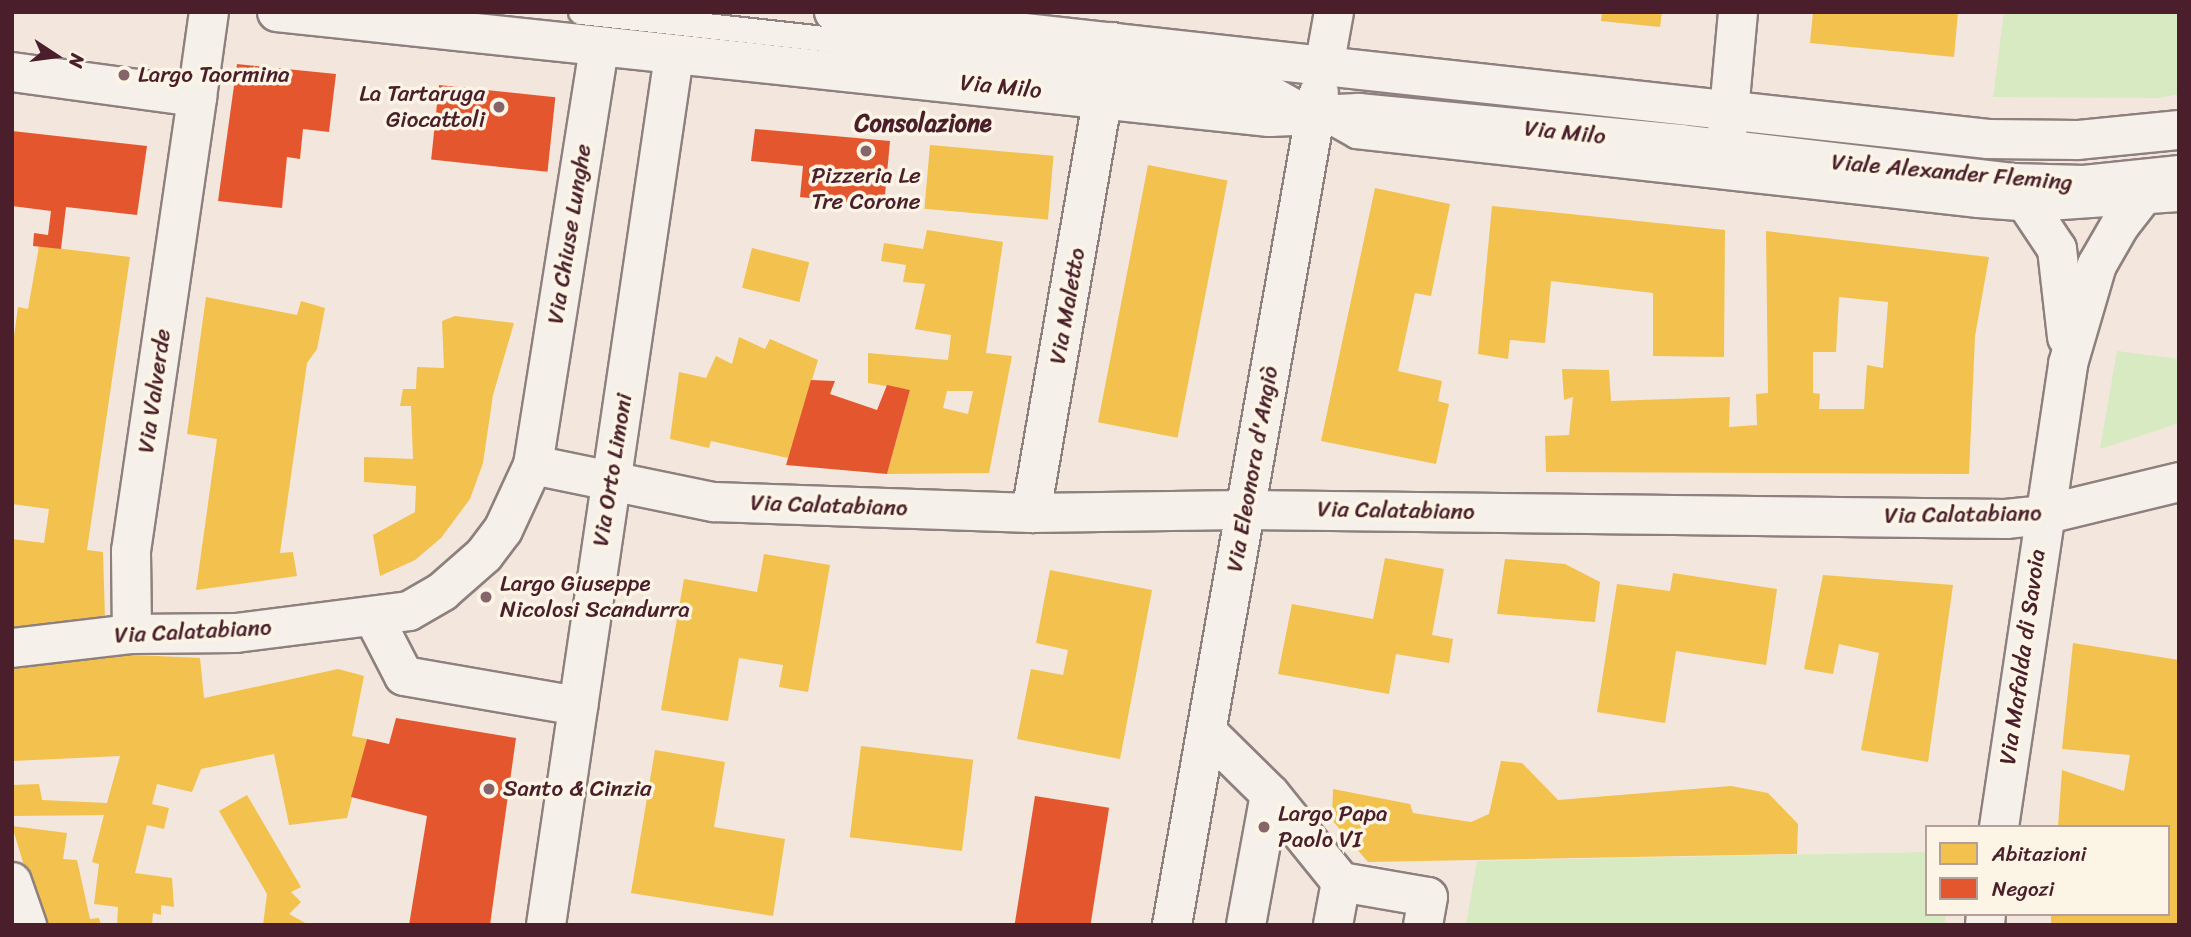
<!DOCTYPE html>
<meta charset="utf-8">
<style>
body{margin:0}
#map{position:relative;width:2191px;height:937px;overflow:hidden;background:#f3e6dd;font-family:Sriracha,sans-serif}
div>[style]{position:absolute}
.green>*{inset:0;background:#d7eac2}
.homes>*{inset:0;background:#f2c14e;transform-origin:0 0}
.shops>*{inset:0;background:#e4572e;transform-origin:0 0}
.roads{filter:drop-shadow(2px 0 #8e807e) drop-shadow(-2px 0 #8e807e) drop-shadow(0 2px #8e807e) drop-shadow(0 -2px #8e807e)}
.lane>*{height:24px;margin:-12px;padding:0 12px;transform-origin:12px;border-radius:12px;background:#f5f0ea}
.street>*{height:38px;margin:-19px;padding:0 19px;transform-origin:19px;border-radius:19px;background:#f5f0ea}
.secondary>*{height:38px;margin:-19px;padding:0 19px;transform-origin:19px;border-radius:19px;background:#f5f0ea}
.dots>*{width:19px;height:19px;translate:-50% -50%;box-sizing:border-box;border:4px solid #fcf5e5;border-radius:50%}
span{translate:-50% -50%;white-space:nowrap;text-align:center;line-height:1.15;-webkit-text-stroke:7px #fcf5e5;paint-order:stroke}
.poi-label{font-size:23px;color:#4a1f2b}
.left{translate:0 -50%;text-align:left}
.right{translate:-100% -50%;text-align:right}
.street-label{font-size:23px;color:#4a1f2b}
.neighbourhood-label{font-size:24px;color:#4a1f2b;font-weight:700}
.frame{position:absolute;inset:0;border:14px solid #4a1f2b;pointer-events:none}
.legend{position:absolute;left:1925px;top:825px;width:245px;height:91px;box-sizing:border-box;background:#fcf5e5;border:2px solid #b59f9b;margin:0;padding:9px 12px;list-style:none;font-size:21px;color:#4a1f2b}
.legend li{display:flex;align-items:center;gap:14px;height:35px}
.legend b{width:35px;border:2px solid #b59f9b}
.north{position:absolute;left:21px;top:21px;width:70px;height:70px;-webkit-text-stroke:5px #fcf5e5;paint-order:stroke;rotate:103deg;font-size:19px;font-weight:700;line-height:28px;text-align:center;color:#4a1f2b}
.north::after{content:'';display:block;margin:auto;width:24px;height:32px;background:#4a1f2b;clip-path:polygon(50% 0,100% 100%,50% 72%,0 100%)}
</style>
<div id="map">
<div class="green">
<i style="clip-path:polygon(2004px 12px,2179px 12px,2179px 94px,2159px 98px,1993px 97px)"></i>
<i style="clip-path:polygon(2117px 351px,2179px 359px,2179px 423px,2100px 449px)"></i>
<i style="clip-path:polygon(1927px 852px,1927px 914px,1946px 914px,1944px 925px,1466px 925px,1477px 861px)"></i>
</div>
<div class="homes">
<i style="clip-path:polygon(1602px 12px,1662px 12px,1660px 27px,1601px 21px)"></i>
<i style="clip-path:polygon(1813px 12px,1958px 12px,1954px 57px,1810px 43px)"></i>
<i style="left:930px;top:145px;width:124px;height:64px;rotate:5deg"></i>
<i style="left:1148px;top:165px;width:81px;height:262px;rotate:11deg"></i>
<i style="clip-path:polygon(1375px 188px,1450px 204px,1431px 296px,1415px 293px,1398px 371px,1442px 381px,1438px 401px,1449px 404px,1436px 464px,1321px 441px)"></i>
<i style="clip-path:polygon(1492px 206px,1725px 230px,1724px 357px,1653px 356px,1653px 293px,1551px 281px,1545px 343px,1510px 340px,1508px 359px,1478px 354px)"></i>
<i style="clip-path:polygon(evenodd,927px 230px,1003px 242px,986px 353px,1012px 356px,989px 473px,887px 474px,910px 390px,868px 383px,868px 353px,948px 360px,951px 335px,915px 329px,925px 284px,903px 282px,906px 265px,881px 261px,884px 243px,923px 249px,927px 230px,947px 391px,973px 391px,968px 414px,943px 408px,947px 391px)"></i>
<i style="clip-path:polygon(evenodd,1766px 231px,1989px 257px,1975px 336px,1969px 474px,1546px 472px,1545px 436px,1569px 435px,1573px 397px,1564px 400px,1562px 369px,1609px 370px,1611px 401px,1730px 397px,1729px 427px,1757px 425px,1756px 394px,1768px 393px,1766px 231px,1839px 297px,1888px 302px,1883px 368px,1867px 365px,1864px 409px,1819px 409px,1820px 394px,1813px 393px,1813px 352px,1836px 352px,1839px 297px)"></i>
<i style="clip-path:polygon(39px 246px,130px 257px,87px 550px,103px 552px,105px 619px,12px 633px,12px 539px,44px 543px,49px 509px,12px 504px,12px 351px,18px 307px,28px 309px)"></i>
<i style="left:752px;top:248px;width:59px;height:41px;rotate:14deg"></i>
<i style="clip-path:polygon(206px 297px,297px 315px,301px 301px,325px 308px,317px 349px,307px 363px,280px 553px,293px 552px,297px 576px,196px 590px,217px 439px,187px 434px)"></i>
<i style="clip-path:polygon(455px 316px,514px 323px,493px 395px,483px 463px,470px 499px,441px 538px,415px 560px,380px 576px,373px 535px,415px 512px,416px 486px,364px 482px,364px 457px,413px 459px,411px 406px,400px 406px,403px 389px,416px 389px,417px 367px,444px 368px,442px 321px)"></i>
<i style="clip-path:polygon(739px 337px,765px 349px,770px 339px,818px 360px,788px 458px,711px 441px,709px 448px,670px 439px,679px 372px,706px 378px,716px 356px,732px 364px)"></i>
<i style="clip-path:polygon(764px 554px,830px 565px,808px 692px,779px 687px,783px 665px,739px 658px,728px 721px,661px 710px,684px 579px,757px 592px)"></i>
<i style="clip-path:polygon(1385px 558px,1444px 569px,1432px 635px,1453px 639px,1449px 663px,1396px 654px,1389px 694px,1278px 674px,1292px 604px,1373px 619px)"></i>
<i style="clip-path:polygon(1505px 559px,1565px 564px,1600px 582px,1595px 622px,1497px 614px)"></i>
<i style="clip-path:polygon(1050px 570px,1152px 590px,1120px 759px,1017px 739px,1031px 669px,1063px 675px,1068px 650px,1036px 643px)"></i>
<i style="clip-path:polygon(1673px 573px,1777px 589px,1766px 665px,1676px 651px,1665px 723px,1597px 712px,1617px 584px,1670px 591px)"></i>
<i style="clip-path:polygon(1823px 575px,1953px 585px,1928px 762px,1861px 750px,1879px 653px,1839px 644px,1833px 674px,1804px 669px)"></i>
<i style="clip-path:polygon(2073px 643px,2179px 660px,2179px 925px,2051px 925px,2051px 914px,2168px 914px,2168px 827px,2058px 827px,2062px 770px,2124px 791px,2130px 755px,2062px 749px)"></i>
<i style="clip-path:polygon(91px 653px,200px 658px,204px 698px,338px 669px,364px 676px,352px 736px,367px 739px,347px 818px,289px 825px,274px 754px,201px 769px,192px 792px,157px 784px,152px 804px,169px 808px,164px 829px,147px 825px,135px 873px,172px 878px,174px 907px,161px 905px,161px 915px,153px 913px,152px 925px,117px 925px,118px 907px,94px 904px,99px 864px,92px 862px,104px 815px,12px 816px,12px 785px,39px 784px,42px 800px,107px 803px,120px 756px,12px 761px,12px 664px)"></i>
<i style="left:861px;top:746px;width:113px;height:92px;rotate:7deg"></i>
<i style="clip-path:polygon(655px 750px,725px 762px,714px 827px,785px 839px,773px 916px,631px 893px)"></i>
<i style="clip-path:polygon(1501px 761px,1522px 763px,1558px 800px,1731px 786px,1768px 793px,1798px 824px,1797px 854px,1368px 862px,1332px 820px,1333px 789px,1410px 804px,1413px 813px,1471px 822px,1489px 814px)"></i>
<i style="clip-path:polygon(247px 795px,301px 887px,291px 892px,301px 902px,289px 914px,309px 925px,263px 925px,267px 894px,219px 811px)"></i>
<i style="clip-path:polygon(12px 826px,67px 833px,63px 859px,77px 860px,90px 919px,99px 918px,101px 925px,42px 925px)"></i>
</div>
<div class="shops">
<i style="clip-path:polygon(237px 64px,336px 74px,329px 132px,303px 129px,300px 159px,287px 157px,282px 208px,218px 201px)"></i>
<i style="left:439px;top:85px;width:117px;height:75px;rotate:6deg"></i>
<i style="clip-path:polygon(755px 129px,890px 141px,884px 206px,800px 197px,803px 166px,751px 161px)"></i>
<i style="clip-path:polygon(12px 131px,147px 146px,137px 215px,66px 207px,61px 249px,33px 246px,34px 233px,48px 235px,51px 211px,12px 206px)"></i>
<i style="clip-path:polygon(811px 380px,835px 381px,830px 394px,877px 410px,887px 385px,910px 390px,887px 474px,786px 465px)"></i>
<i style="clip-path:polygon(396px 718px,516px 738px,490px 925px,409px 925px,427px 816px,351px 797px,367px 739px,389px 744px)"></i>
<i style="left:1035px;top:796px;width:75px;height:131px;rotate:9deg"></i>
</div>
<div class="roads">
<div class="lane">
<i style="left:581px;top:12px;width:696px;rotate:6.35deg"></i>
<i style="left:1273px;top:89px;width:95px;rotate:29.5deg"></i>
<i style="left:1356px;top:136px;width:626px;rotate:6.33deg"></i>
<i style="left:1978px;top:205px;width:55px;rotate:4.2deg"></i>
<i style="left:2033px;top:209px;width:146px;rotate:-3.9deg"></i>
</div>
<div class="street">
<i style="left:1324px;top:67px;width:56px;rotate:-79.7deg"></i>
<i style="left:12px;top:72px;width:187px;rotate:7.7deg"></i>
<i style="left:197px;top:97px;width:86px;rotate:-82deg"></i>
<i style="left:1726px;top:144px;width:133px;rotate:-84.8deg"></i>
<i style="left:2013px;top:183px;width:79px;rotate:56.3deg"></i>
<i style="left:2057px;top:249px;width:89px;rotate:83.5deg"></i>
<i style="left:533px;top:465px;width:185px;rotate:11.6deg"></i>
<i style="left:714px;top:502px;width:317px;rotate:2deg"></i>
<i style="left:1031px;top:513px;width:215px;rotate:-0.8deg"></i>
<i style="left:1246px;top:510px;width:760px;rotate:0.68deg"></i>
<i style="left:2006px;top:519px;width:37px;rotate:-6deg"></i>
<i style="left:2043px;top:515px;width:140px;rotate:-13.6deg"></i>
<i style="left:1031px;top:513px;width:478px;rotate:-80.2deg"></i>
<i style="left:374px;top:618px;width:65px;rotate:62.7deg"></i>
<i style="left:404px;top:676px;width:177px;rotate:9.8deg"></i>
<i style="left:132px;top:634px;width:83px;rotate:-90.7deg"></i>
<i style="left:131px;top:551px;width:459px;rotate:-81.7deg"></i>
<i style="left:12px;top:648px;width:121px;rotate:-6.7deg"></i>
<i style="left:132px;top:634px;width:104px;rotate:-0.6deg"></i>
<i style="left:236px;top:633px;width:174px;rotate:-7.2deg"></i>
<i style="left:409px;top:611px;width:39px;rotate:-30deg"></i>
<i style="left:443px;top:591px;width:55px;rotate:-41.3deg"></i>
<i style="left:484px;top:555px;width:31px;rotate:-53deg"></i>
<i style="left:503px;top:530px;width:72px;rotate:-65.2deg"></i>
<i style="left:533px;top:465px;width:422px;rotate:-81deg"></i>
<i style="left:1207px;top:732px;width:88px;rotate:44.5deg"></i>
<i style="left:1270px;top:794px;width:113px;rotate:51.1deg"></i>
<i style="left:1341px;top:882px;width:88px;rotate:9.8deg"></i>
<i style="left:1428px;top:897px;width:28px;rotate:100deg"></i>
<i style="left:1999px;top:827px;width:468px;rotate:-81.5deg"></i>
<i style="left:2068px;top:364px;width:103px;rotate:-73.7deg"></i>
<i style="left:2097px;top:265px;width:46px;rotate:-60.1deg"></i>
<i style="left:2120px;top:225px;width:58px;rotate:-52deg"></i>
<i style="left:12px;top:882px;width:46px;rotate:70.8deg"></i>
<i style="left:546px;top:925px;width:878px;rotate:-81.62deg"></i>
<i style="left:1246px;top:925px;width:133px;rotate:-79.6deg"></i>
<i style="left:1333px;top:925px;width:44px;rotate:-79.5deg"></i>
<i style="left:1985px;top:925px;width:11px;rotate:-85deg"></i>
</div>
<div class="secondary">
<i style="left:277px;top:12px;width:998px;rotate:6.04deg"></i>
<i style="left:1269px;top:117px;width:90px;rotate:-2.5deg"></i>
<i style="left:1359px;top:113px;width:323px;rotate:5.5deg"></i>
<i style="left:1681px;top:144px;width:334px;rotate:6.7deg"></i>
<i style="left:2013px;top:183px;width:71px;rotate:1.6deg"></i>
<i style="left:2084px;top:185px;width:96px;rotate:-6deg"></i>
<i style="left:834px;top:12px;width:1161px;rotate:6.28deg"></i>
<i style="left:1988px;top:139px;width:90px;rotate:0.6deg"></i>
<i style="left:2078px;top:140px;width:101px;rotate:-5.7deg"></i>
<i style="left:1172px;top:925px;width:845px;rotate:-79.98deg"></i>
</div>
</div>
<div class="dots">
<i style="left:124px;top:75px;background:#856569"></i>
<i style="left:499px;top:107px;background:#856569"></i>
<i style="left:866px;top:151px;background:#856569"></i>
<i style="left:486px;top:597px;background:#856569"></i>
<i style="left:489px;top:789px;background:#856569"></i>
<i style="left:1264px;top:827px;background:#856569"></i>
</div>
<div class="poi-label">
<span class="left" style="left:138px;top:75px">Largo Taormina</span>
<span class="right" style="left:485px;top:107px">La Tartaruga<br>Giocattoli</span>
<span style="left:866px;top:189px">Pizzeria Le<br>Tre Corone</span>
<span class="left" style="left:500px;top:597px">Largo Giuseppe<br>Nicolosi Scandurra</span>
<span class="left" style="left:503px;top:789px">Santo &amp; Cinzia</span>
<span class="left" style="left:1278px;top:827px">Largo Papa<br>Paolo VI</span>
</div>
<div class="street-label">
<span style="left:1001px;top:87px;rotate:6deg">Via Milo</span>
<span style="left:1565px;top:133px;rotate:6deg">Via Milo</span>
<span style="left:1952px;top:173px;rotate:5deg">Viale Alexander Fleming</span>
<span style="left:570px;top:234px;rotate:-81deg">Via Chiuse Lunghe</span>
<span style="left:1068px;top:306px;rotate:-80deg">Via Maletto</span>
<span style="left:155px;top:391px;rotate:-82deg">Via Valverde</span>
<span style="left:1253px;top:469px;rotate:-80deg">Via Eleonora d'Angiò</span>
<span style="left:613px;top:470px;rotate:-81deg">Via Orto Limoni</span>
<span style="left:829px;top:506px;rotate:2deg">Via Calatabiano</span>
<span style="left:1396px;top:511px;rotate:1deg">Via Calatabiano</span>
<span style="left:1963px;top:515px;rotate:-1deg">Via Calatabiano</span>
<span style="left:193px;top:632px;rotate:-3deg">Via Calatabiano</span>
<span style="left:2023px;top:657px;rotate:-82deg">Via Mafalda di Savoia</span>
</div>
<div class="neighbourhood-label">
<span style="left:923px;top:124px">Consolazione</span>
</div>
<div class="frame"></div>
<ul class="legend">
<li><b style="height:19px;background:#f2c14e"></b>Abitazioni</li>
<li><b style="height:19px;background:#e4572e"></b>Negozi</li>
</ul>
<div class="north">N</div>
</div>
